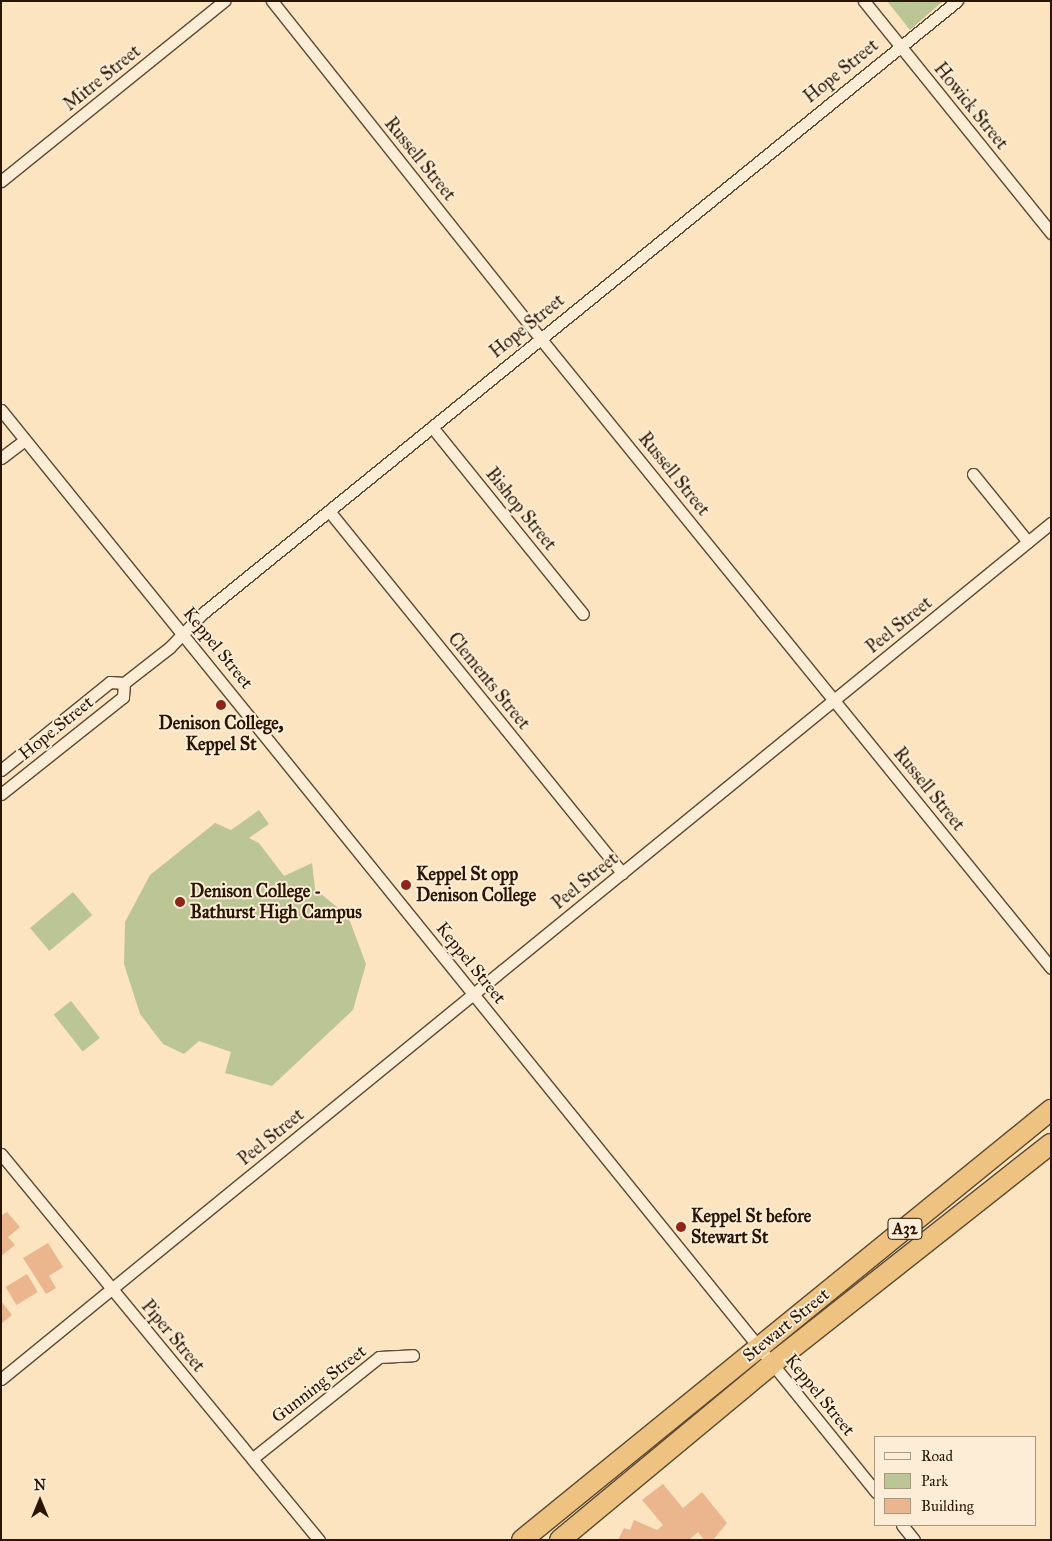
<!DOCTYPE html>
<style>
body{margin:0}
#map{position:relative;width:1052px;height:1541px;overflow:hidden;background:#fce4c0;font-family:"IM FELL Great Primer",serif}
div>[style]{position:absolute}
.green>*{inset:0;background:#bcc595;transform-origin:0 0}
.building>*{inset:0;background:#ebb68d;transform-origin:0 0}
.roads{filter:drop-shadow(1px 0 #5d4a32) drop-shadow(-1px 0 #5d4a32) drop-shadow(0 1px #5d4a32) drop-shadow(0 -1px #5d4a32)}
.street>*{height:11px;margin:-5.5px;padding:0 5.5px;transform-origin:5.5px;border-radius:5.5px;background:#fdedd6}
.highway>*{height:20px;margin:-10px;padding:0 10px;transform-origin:10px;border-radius:10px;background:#eec280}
.dots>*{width:14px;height:14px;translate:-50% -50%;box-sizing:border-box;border:2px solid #fdedd6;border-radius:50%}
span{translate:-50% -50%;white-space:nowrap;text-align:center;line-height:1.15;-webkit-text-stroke:4px #fdedd6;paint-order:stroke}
.shield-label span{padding:1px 4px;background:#fdedd6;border:1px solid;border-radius:4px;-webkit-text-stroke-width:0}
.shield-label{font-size:16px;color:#281602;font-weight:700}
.street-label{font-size:18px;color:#281602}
.poi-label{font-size:18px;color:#281602;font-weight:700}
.left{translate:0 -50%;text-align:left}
.frame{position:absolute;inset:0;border:2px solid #281602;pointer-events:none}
.legend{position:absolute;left:874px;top:1436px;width:162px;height:90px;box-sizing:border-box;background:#fdedd6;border:1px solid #a89781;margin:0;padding:6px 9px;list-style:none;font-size:15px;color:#281602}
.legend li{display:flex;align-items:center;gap:10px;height:25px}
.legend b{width:25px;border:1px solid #a89781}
.north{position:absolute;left:15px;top:1476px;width:50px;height:50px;-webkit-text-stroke:4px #fdedd6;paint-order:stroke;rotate:0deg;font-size:14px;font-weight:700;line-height:20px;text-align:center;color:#281602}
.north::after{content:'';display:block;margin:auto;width:18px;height:22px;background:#281602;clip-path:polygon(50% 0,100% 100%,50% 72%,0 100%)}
</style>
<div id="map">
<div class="green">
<i style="clip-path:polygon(887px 1px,943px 1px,910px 30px)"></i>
<i style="clip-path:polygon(259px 810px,269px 824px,249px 838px,259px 843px,284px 876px,312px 863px,315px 889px,348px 916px,366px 964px,353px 1010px,272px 1086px,225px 1073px,231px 1052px,199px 1041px,184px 1054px,163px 1044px,140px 1014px,124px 964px,125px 922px,150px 875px,215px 823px,231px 830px)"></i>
<i style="left:73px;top:892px;width:30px;height:56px;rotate:50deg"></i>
<i style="left:71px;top:1001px;width:47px;height:22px;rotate:52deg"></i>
</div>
<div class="building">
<i style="clip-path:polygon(7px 1212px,20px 1227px,8px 1237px,15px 1245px,1px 1256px,1px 1216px)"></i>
<i style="clip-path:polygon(48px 1243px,63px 1267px,49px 1276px,56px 1288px,46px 1294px,23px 1258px)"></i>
<i style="left:27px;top:1274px;width:21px;height:25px;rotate:59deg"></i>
<i style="clip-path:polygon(1px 1301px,12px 1315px,1px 1324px)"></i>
<i style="clip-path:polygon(663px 1484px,683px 1508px,702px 1492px,727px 1523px,713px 1540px,704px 1540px,698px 1532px,689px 1540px,618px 1540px,624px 1528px,630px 1530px,634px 1520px,657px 1530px,663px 1525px,642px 1500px)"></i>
</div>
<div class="roads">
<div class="street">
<i style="left:272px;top:1px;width:431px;rotate:51.5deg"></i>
<i style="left:540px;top:338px;width:811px;rotate:50.95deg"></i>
<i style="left:864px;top:1px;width:298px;rotate:51.1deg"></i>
<i style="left:1px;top:181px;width:287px;rotate:-38.9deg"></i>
<i style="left:1px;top:410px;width:1392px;rotate:51.04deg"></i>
<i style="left:432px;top:427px;width:240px;rotate:51.1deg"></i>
<i style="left:1px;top:458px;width:30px;rotate:-37deg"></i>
<i style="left:973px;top:474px;width:87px;rotate:51deg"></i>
<i style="left:329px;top:511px;width:466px;rotate:51deg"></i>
<i style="left:1px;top:770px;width:140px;rotate:-38.9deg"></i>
<i style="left:110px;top:682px;width:14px;rotate:4deg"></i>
<i style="left:124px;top:683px;width:58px;rotate:-38deg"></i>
<i style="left:170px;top:647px;width:47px;rotate:-45.9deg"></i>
<i style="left:203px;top:613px;width:971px;rotate:-39.07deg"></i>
<i style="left:1px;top:794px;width:156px;rotate:-38.5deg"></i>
<i style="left:123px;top:697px;width:14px;rotate:-86deg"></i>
<i style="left:1px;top:1154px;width:500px;rotate:50.52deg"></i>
<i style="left:1px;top:1379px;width:1355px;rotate:-39.19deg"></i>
<i style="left:253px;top:1458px;width:161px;rotate:-38.7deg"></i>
<i style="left:379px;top:1357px;width:34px;rotate:-3deg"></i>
<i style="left:902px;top:1525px;width:19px;rotate:51deg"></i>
</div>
<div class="highway">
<i style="left:522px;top:1540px;width:682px;rotate:-39.11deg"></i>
<i style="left:560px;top:1540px;width:276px;rotate:-39.7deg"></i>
<i style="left:772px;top:1364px;width:355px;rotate:-38.3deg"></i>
</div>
</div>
<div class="dots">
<i style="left:221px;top:705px;background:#8f2418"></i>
<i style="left:406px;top:885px;background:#8f2418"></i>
<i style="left:180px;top:902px;background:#8f2418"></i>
<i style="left:681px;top:1227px;background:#8f2418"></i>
</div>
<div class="shield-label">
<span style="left:905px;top:1229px">A32</span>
</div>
<div class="street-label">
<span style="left:841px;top:71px;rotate:-39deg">Hope Street</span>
<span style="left:102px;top:78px;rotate:-39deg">Mitre Street</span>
<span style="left:971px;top:106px;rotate:51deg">Howick Street</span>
<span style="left:420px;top:159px;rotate:51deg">Russell Street</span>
<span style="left:527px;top:326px;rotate:-39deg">Hope Street</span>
<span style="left:674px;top:474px;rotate:51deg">Russell Street</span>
<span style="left:521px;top:509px;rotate:51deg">Bishop Street</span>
<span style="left:899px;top:625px;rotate:-39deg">Peel Street</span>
<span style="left:218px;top:648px;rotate:51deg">Keppel Street</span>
<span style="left:489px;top:681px;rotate:51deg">Clements Street</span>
<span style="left:56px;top:728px;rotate:-39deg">Hope Street</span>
<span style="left:929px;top:789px;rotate:51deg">Russell Street</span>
<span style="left:585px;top:881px;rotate:-39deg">Peel Street</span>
<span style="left:471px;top:963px;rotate:51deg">Keppel Street</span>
<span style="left:271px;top:1137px;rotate:-39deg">Peel Street</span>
<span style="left:786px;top:1325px;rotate:-39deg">Stewart Street</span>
<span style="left:173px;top:1336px;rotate:50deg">Piper Street</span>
<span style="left:319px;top:1384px;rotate:-38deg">Gunning Street</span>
<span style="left:820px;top:1395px;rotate:51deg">Keppel Street</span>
</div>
<div class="poi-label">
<span style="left:221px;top:734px">Denison College,<br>Keppel St</span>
<span class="left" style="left:416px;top:885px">Keppel St opp<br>Denison College</span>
<span class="left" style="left:190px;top:902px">Denison College -<br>Bathurst High Campus</span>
<span class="left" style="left:691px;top:1227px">Keppel St before<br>Stewart St</span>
</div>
<div class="frame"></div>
<ul class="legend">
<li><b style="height:6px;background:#fdedd6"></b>Road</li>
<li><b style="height:14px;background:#bcc595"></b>Park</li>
<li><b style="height:14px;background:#ebb68d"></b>Building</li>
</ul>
<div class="north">N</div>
</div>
